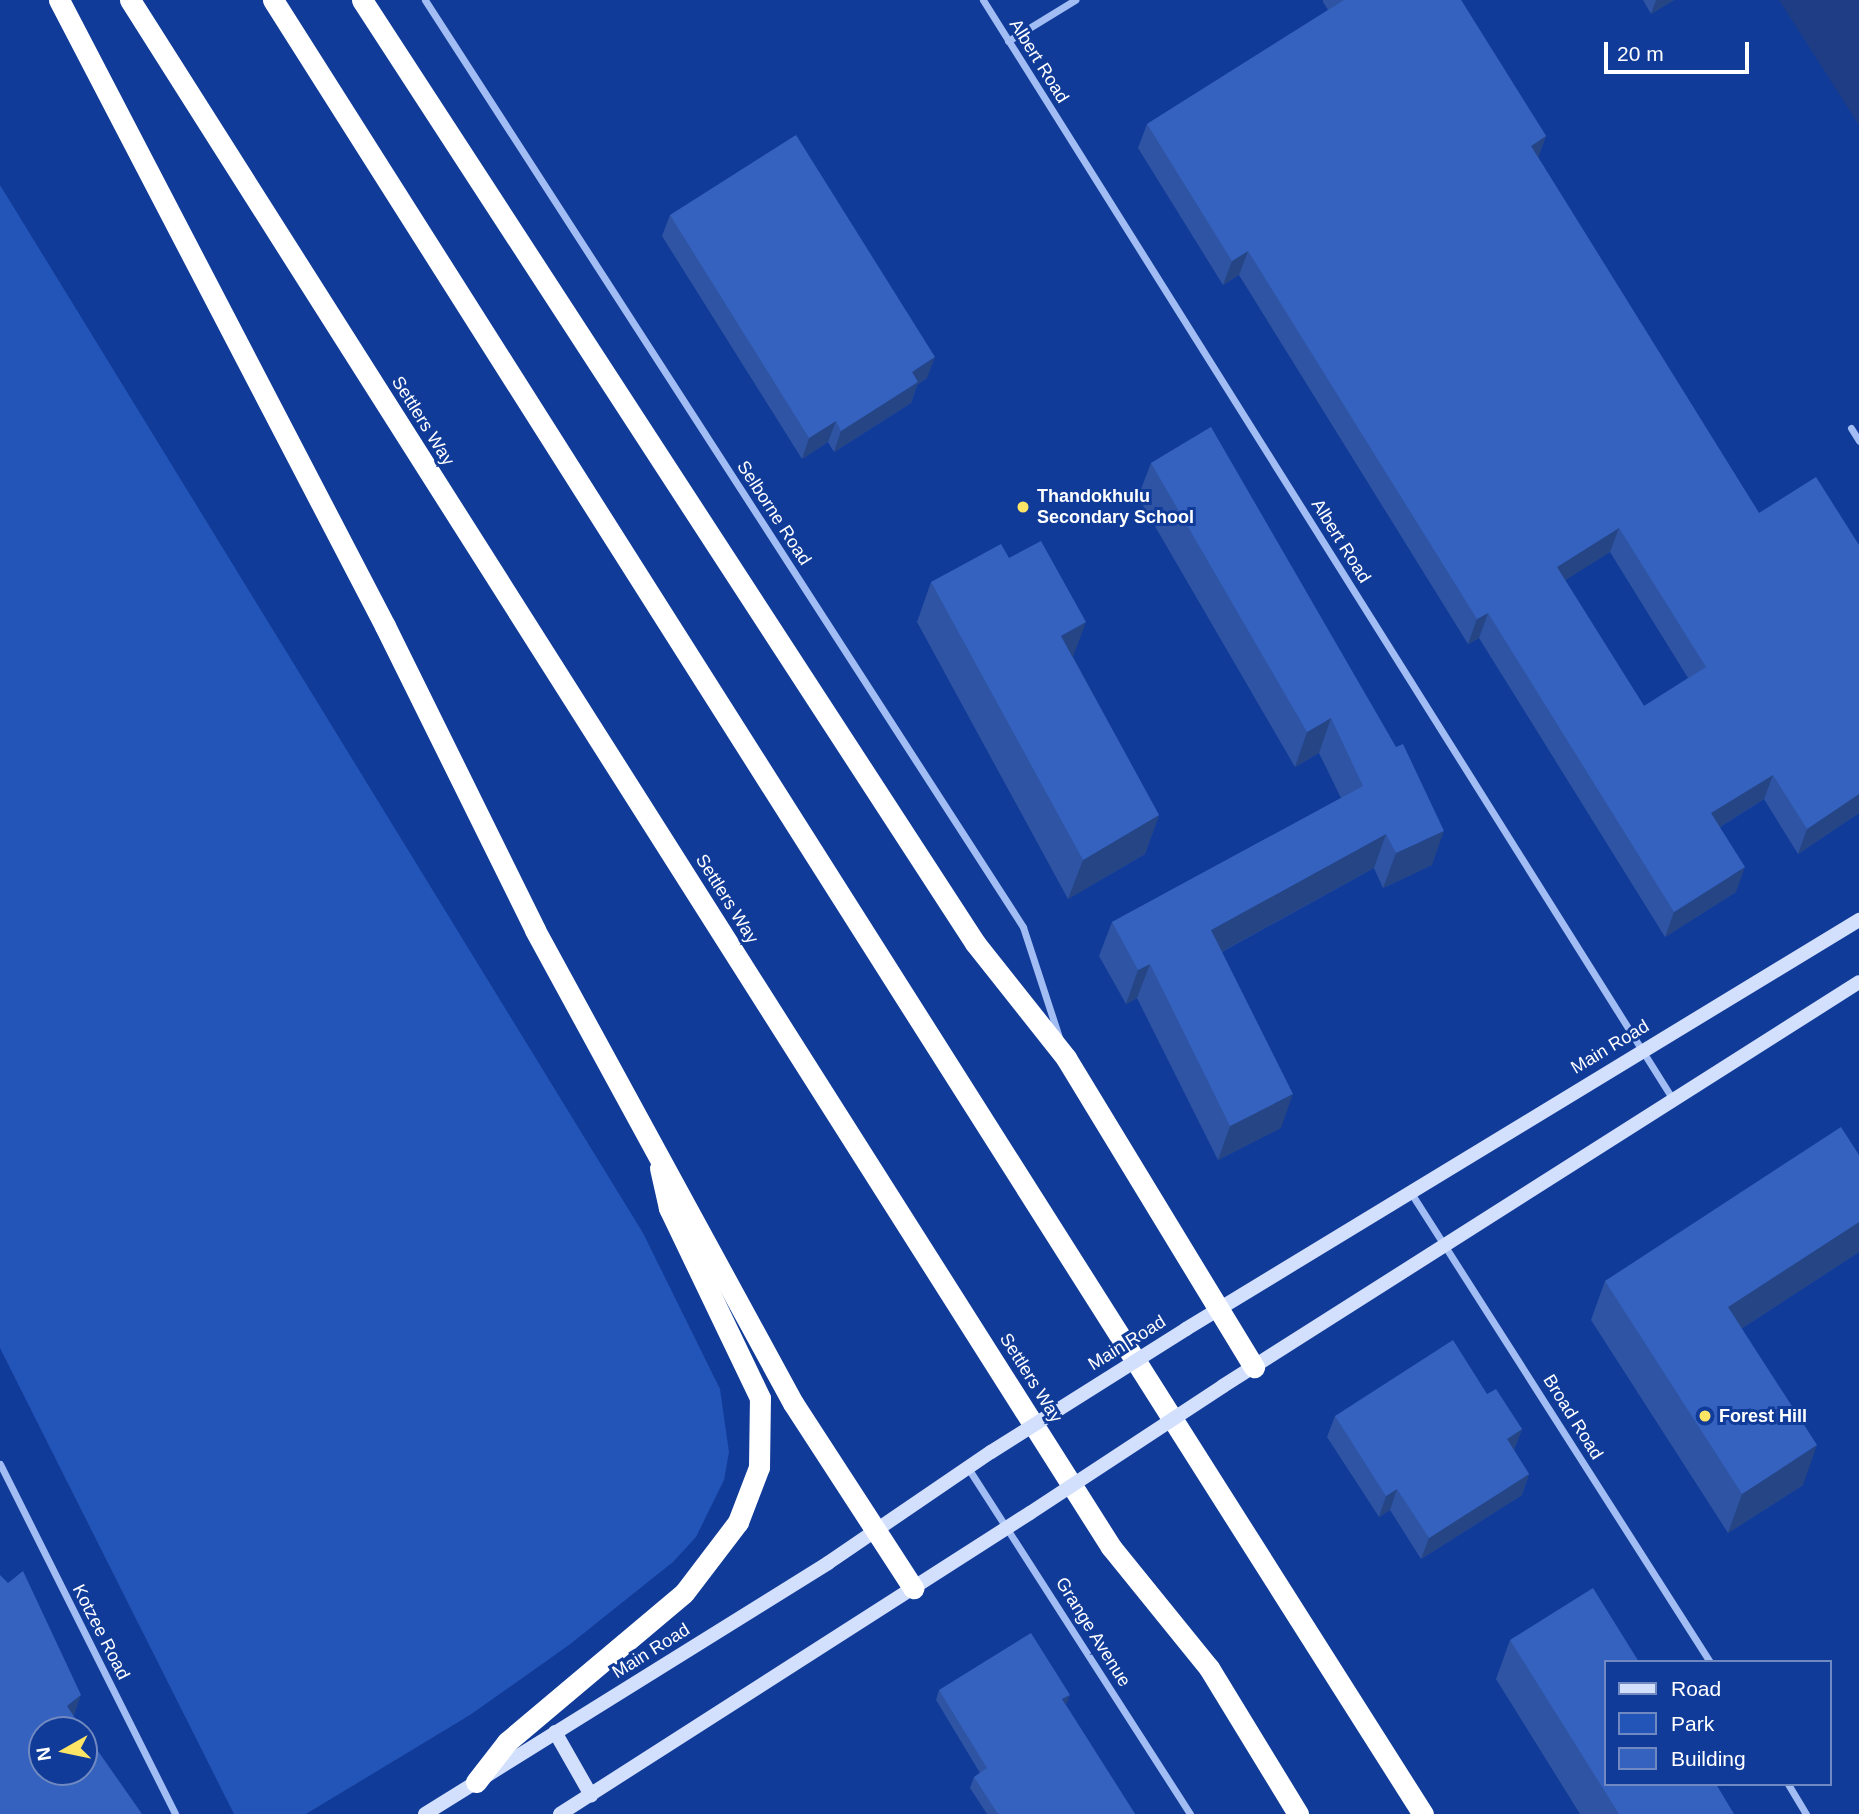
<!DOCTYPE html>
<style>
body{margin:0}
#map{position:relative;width:1859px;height:1814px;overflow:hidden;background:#113b98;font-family:Helvetica,sans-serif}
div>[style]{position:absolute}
.green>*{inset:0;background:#2354b7}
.water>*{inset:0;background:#1e3d84}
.street>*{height:7px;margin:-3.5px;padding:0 3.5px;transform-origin:3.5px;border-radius:3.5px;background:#a2bdf4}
.secondary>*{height:14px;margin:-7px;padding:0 7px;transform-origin:7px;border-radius:7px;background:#d2dffd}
.highway>*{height:21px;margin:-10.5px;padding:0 10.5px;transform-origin:10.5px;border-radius:10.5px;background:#fff}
.secondary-bridge>*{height:14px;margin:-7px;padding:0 7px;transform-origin:7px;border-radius:7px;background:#d2dffd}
.wall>*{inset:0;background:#2e54a3}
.shaded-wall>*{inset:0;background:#254585}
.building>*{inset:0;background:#3562be}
.dots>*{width:19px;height:19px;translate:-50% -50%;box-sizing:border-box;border:4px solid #113b98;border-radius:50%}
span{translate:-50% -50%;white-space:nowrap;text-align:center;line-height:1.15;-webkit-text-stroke:6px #113b98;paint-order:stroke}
.street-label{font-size:18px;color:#fff}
.poi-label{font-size:18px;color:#fff;font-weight:700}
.left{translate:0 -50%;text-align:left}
.legend{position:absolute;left:1604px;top:1660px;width:228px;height:126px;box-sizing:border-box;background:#113b98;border:2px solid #7089c1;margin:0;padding:9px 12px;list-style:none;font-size:21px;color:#fff}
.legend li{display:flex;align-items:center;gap:14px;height:35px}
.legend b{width:35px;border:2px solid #7089c1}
.north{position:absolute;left:28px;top:1716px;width:70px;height:70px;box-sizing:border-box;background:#113b98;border:2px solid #7089c1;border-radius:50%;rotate:261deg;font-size:19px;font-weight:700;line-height:28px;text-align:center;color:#fff}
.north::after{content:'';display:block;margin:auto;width:24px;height:32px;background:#ffe565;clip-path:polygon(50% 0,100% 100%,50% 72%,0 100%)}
.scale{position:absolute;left:1604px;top:42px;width:145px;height:32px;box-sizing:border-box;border:4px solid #fff;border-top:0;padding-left:9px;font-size:21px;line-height:24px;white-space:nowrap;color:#fff;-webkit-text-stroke:5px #113b98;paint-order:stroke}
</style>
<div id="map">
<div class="green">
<i style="clip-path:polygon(0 185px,643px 1233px,720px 1389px,729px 1452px,724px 1480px,696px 1537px,673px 1562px,569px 1645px,470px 1715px,306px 1814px,234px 1814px,0 1348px)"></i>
</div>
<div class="water">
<i style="clip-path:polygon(1779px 0,1859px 0,1859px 125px)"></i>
</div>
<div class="street">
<i style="left:425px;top:0;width:1103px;rotate:57.17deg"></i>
<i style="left:1023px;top:927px;width:116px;rotate:71.9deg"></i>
<i style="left:983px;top:0;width:1296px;rotate:57.89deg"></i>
<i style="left:1008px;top:41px;width:79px;rotate:-31.5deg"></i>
<i style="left:1851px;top:428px;width:15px;rotate:58deg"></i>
<i style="left:1411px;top:1193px;width:556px;rotate:57.48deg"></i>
<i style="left:0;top:1464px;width:391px;rotate:63.4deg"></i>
<i style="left:968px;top:1468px;width:411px;rotate:57.3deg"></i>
<i style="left:1788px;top:1784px;width:35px;rotate:59deg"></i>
</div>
<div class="secondary">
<i style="left:1186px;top:1329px;width:788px;rotate:-31.29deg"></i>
<i style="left:1223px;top:1386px;width:753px;rotate:-32.42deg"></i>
<i style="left:555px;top:1732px;width:73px;rotate:60.3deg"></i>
<i style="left:425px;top:1814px;width:475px;rotate:-31.9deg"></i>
<i style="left:828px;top:1563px;width:197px;rotate:-34.3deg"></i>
<i style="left:560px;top:1814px;width:558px;rotate:-32.64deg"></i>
</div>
<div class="highway">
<i style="left:59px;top:0;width:706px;rotate:62.49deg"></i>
<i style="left:385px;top:626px;width:339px;rotate:63.7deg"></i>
<i style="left:535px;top:930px;width:539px;rotate:61.39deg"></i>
<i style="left:793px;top:1403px;width:221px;rotate:57deg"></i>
<i style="left:130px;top:0;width:1832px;rotate:57.62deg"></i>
<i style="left:1111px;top:1547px;width:156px;rotate:51deg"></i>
<i style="left:1209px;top:1668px;width:171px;rotate:58.6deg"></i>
<i style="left:273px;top:0;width:2148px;rotate:57.63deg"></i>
<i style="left:362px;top:0;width:1125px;rotate:56.97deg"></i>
<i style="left:975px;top:943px;width:147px;rotate:51.6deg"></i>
<i style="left:1066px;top:1058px;width:362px;rotate:58.7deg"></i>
<i style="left:476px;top:1782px;width:51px;rotate:-52.2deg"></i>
<i style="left:507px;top:1742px;width:231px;rotate:-40.1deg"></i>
<i style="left:684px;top:1593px;width:89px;rotate:-52.7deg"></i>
<i style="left:738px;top:1522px;width:59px;rotate:-69.1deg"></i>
<i style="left:759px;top:1467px;width:69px;rotate:-89.2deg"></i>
<i style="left:760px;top:1398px;width:211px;rotate:-115.6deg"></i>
<i style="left:669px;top:1208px;width:41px;rotate:-102.7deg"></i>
</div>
<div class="secondary-bridge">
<i style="left:991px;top:1452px;width:231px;rotate:-32.2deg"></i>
<i style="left:1030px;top:1513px;width:231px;rotate:-33.3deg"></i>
</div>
<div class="wall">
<i style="clip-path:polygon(evenodd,1323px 0,1461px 0,1546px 136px,1538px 157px,1759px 513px,1859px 545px,1859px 813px,1798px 854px,1764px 799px,1720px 827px,1736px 892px,1665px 937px,1479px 638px,1468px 644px,1239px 275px,1223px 285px,1138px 148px,1147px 124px,1328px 10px,1323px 2px,1323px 0,1610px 552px,1688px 678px,1644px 706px,1565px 580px,1610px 552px)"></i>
<i style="clip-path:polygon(1643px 0,1674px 0,1651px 14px)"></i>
<i style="clip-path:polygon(670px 215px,927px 378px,917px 385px,911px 403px,834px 452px,828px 442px,802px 459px,662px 236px)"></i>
<i style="clip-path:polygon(1211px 427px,1432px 865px,1383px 888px,1374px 868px,1222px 952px,1281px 1128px,1218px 1160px,1137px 998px,1126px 1004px,1099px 956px,1112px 922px,1341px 798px,1319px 753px,1295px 767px,1138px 497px,1151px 463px)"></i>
<i style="clip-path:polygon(1009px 558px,1073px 657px,1159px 815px,1145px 854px,1068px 899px,917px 622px,931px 582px)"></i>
<i style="clip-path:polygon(1859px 1155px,1859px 1252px,1741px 1329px,1803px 1485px,1728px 1533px,1591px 1320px,1605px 1281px)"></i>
<i style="clip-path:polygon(1487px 1394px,1522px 1429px,1514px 1450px,1529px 1474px,1522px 1495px,1421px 1559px,1390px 1510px,1379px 1517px,1327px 1437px,1335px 1416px)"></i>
<i style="clip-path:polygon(1510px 1640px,1734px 1814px,1580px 1814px,1496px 1679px)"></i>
<i style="clip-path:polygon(939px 1690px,1066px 1705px,1135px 1814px,987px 1814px,970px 1788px,974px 1777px,980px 1773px,936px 1700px)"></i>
</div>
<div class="shaded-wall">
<i style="clip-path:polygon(1656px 0,1674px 0,1651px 14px)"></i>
<i style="clip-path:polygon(1546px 136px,1537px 161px,1531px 146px)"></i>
<i style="clip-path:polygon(1248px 251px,1239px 275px,1223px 285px,1232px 261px)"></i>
<i style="clip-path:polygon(935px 357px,927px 378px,917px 385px,911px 403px,834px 452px,841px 431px,912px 372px)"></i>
<i style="clip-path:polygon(836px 421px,828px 442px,802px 459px,809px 438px)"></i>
<i style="clip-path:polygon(1619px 528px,1610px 552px,1548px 591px,1557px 567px)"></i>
<i style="clip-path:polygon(1488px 613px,1479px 638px,1468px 644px,1477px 619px)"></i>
<i style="clip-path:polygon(1086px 622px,1071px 662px,1061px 636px)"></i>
<i style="clip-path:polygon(1331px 718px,1319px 753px,1295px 767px,1307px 732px)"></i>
<i style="clip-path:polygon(1773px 775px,1764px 799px,1702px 838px,1711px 813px)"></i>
<i style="clip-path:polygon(1859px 794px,1859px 813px,1798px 854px,1807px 829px)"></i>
<i style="clip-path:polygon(1159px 815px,1145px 854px,1068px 899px,1083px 860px)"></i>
<i style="clip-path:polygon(1444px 831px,1432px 865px,1383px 888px,1396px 853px)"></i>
<i style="clip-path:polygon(1386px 834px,1374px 868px,1199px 964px,1211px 930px)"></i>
<i style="clip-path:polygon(1745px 867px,1736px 892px,1665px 937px,1674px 912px)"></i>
<i style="clip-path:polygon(1150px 964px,1137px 998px,1126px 1004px,1138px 970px)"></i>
<i style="clip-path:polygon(1293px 1094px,1281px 1128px,1218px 1160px,1230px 1126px)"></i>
<i style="clip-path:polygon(1859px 1222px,1859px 1252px,1713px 1347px,1728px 1307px)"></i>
<i style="clip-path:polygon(1522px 1429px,1514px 1450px,1507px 1439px)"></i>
<i style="clip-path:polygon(1817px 1445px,1803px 1485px,1728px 1533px,1742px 1494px)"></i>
<i style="clip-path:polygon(1529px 1474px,1522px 1495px,1421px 1559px,1429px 1538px)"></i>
<i style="clip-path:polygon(1397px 1489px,1390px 1510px,1379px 1517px,1386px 1496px)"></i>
<i style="clip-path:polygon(81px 1695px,69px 1730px,67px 1706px)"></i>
<i style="clip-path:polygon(1070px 1695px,1066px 1705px,1062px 1699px)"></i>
</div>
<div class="building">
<i style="clip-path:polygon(evenodd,1344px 0,1461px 0,1546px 136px,1531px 146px,1759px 513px,1816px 477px,1859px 545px,1859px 794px,1807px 829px,1773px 775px,1711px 813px,1745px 867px,1674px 912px,1488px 613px,1477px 619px,1248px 251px,1232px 261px,1147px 124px,1344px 0,1619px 528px,1706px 667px,1644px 706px,1557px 567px,1619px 528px)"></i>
<i style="clip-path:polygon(796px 135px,935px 357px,912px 372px,918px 382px,841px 431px,836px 421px,809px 438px,670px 215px)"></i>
<i style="clip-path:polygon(1211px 427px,1396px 747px,1403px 744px,1444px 831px,1396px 853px,1386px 834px,1211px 930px,1293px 1094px,1230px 1126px,1150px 964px,1138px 970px,1112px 922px,1363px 786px,1331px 718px,1307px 732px,1151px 463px)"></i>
<i style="clip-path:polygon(1041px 541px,1086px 622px,1061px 636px,1159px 815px,1083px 860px,931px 582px,1001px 544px,1009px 558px)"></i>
<i style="clip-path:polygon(1841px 1127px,1859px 1155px,1859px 1222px,1728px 1307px,1817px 1445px,1742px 1494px,1605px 1281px)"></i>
<i style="clip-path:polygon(1453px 1340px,1487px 1394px,1496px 1389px,1522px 1429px,1507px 1439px,1529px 1474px,1429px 1538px,1397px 1489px,1386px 1496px,1335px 1416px)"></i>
<i style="clip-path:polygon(23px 1571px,81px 1695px,67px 1706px,83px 1730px,42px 1730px,42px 1772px,84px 1772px,84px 1731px,142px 1814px,0 1814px,0 1575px,8px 1583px)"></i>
<i style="clip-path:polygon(1593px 1588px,1639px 1662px,1605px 1662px,1605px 1784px,1716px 1784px,1734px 1814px,1619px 1814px,1510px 1640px)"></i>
<i style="clip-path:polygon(1031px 1633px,1070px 1695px,1062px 1699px,1135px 1814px,998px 1814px,974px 1777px,987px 1768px,939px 1690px)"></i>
</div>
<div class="dots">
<i style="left:1023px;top:507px;background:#ffe565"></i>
<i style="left:1705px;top:1416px;background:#ffe565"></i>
</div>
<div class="street-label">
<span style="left:1039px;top:61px;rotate:58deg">Albert Road</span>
<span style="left:423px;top:421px;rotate:58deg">Settlers Way</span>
<span style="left:774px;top:513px;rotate:57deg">Selborne Road</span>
<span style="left:1341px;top:541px;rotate:58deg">Albert Road</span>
<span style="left:727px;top:899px;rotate:58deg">Settlers Way</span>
<span style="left:1610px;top:1047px;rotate:-31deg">Main Road</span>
<span style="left:1127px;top:1343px;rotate:-32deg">Main Road</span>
<span style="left:1031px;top:1378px;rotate:58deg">Settlers Way</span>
<span style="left:1573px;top:1417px;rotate:58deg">Broad Road</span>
<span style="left:101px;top:1632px;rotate:63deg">Kotzee Road</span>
<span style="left:1093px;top:1632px;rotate:58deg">Grange Avenue</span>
<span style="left:651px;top:1651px;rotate:-32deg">Main Road</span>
</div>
<div class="poi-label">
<span class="left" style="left:1037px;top:507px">Thandokhulu<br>Secondary School</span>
<span class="left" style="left:1719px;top:1416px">Forest Hill</span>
</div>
<ul class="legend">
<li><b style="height:9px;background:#d2dffd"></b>Road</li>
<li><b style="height:19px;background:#2354b7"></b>Park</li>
<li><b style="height:19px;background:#3562be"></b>Building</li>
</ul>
<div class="north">N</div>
<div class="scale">20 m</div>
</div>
